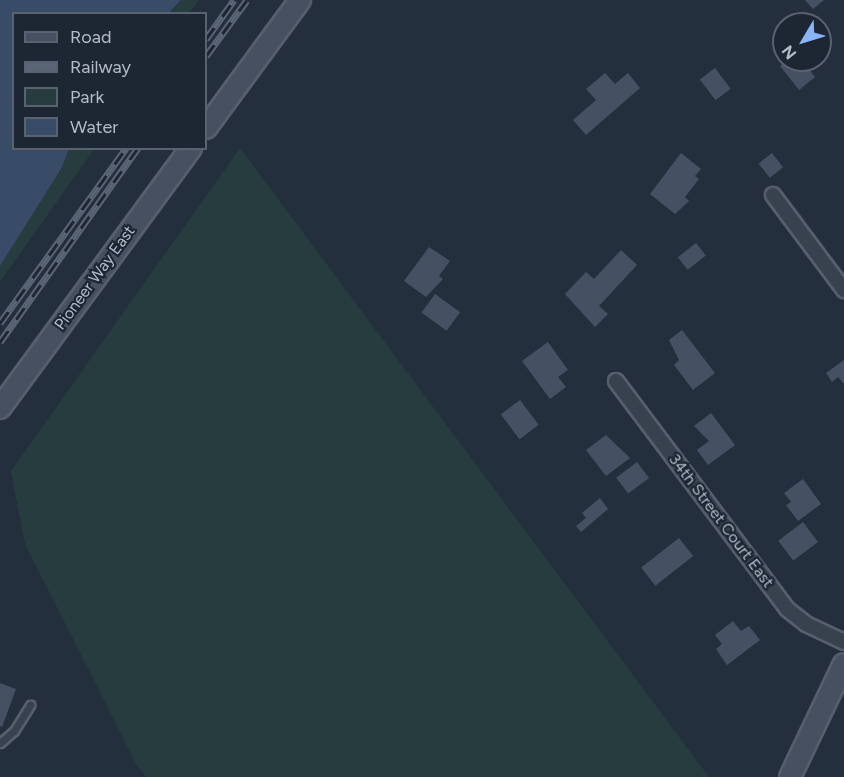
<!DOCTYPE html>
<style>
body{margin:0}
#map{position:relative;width:844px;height:777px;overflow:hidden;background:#242f3e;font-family:Figtree,sans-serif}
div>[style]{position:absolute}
.green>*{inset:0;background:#263c3f}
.water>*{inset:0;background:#394c67}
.building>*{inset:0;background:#455162;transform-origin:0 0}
.roads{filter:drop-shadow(2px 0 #565f6c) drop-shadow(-2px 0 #565f6c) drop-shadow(0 2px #565f6c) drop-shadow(0 -2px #565f6c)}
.lane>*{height:7px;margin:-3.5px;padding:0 3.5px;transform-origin:3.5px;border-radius:3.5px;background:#38414e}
.street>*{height:14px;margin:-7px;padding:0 7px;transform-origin:7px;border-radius:7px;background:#38414e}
.secondary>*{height:20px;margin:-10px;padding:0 10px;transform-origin:10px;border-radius:10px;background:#465061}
.rail>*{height:7px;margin-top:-3.5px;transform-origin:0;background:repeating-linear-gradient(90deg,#1d2633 0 14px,#5a6575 0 28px);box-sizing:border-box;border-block:2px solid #5a6575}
span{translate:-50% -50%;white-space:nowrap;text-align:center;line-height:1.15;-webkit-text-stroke:4.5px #1d2633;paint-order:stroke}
.street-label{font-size:16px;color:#b4bcc9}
.legend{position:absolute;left:12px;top:12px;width:195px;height:138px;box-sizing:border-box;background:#1d2633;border:2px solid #59626f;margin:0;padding:8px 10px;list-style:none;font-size:18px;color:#b4bcc9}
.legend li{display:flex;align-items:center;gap:12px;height:30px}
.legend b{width:30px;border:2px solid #59626f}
.north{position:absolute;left:772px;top:12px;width:60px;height:60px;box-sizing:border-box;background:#1d2633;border:2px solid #59626f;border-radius:50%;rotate:232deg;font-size:16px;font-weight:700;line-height:24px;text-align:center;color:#b4bcc9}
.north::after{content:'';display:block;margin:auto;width:21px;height:27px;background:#8ab4f8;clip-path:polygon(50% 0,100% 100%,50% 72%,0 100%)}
</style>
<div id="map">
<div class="green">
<i style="clip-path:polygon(181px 0,199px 0,189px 13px,169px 14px)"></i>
<i style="clip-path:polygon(240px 148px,709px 777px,146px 777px,136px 764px,25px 544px,11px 471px)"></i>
<i style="clip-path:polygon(69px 149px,94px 149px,0 282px,0 266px,61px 169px)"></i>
</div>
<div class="water">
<i style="clip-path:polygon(0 0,181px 0,169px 13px,14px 14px,14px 148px,69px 149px,61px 169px,0 266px)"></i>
</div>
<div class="building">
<i style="clip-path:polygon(805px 0,824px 0,813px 9px)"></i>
<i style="clip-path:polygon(788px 60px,802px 60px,815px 77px,799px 90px,780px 66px)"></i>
<i style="left:715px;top:68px;width:26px;height:19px;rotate:53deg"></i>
<i style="clip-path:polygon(605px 73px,615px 84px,628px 73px,640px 88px,586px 135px,573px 120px,596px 100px,586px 89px)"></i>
<i style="clip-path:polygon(681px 153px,701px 169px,695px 176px,699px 179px,685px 197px,689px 201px,675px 214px,650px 194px)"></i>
<i style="left:772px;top:153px;width:18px;height:17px;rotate:52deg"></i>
<i style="left:696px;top:243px;width:16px;height:23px;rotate:52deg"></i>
<i style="clip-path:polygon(429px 247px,450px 261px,439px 276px,443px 279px,426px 297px,404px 281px)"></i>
<i style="clip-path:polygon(621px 250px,637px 265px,599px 306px,608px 314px,595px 327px,565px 294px,586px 272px,594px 279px)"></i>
<i style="left:435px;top:294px;width:31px;height:23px;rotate:36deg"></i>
<i style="clip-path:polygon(682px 330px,715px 373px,693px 390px,674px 365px,679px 360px,669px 340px)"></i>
<i style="clip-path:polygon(548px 342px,568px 370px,558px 377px,566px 387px,550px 399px,522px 361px)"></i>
<i style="clip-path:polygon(844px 360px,844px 384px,838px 377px,832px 382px,826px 373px)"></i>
<i style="left:520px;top:400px;width:31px;height:24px;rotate:53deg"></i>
<i style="clip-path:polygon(711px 413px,735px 445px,708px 465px,697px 450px,709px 441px,694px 426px)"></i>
<i style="clip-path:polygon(606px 435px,630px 458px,606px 476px,586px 450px)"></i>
<i style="left:637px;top:462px;width:20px;height:26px;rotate:53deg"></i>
<i style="clip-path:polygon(803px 479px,821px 504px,798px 521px,786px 505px,791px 502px,784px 493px)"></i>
<i style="clip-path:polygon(600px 498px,608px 509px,581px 532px,576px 526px,586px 518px,582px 513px)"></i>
<i style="left:803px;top:522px;width:25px;height:31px;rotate:53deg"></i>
<i style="left:679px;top:538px;width:23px;height:48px;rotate:52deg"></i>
<i style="clip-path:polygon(733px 621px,741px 631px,749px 626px,760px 640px,727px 665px,716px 649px,722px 644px,715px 635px)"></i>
<i style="clip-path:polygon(0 683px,16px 689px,2px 727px,0 726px)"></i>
</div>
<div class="roads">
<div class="lane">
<i style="left:0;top:743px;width:18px;rotate:-41deg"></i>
<i style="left:14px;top:731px;width:31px;rotate:-58deg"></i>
</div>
<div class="street">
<i style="left:773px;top:195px;width:119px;rotate:53.2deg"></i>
<i style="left:616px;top:381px;width:285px;rotate:53.1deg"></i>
<i style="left:787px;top:609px;width:24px;rotate:38deg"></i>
<i style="left:806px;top:624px;width:42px;rotate:25.3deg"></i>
</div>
<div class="secondary">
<i style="left:206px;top:128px;width:159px;rotate:-53.7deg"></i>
<i style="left:0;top:408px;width:323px;rotate:-53.7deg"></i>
<i style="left:790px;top:777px;width:125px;rotate:-64.5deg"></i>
</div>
</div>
<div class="rail">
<i style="left:206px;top:39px;width:48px;rotate:-54.3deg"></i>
<i style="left:206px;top:56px;width:69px;rotate:-53.8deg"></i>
<i style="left:0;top:323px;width:216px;rotate:-54.2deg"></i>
<i style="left:0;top:342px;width:238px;rotate:-54.6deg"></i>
</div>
<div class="street-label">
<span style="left:95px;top:278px;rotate:-54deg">Pioneer Way East</span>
<span style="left:721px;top:521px;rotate:53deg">34th Street Court East</span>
</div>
<ul class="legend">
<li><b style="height:8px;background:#465061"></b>Road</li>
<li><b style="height:8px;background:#5a6575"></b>Railway</li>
<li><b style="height:16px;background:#263c3f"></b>Park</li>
<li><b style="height:16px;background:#394c67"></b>Water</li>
</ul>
<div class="north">N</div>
</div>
